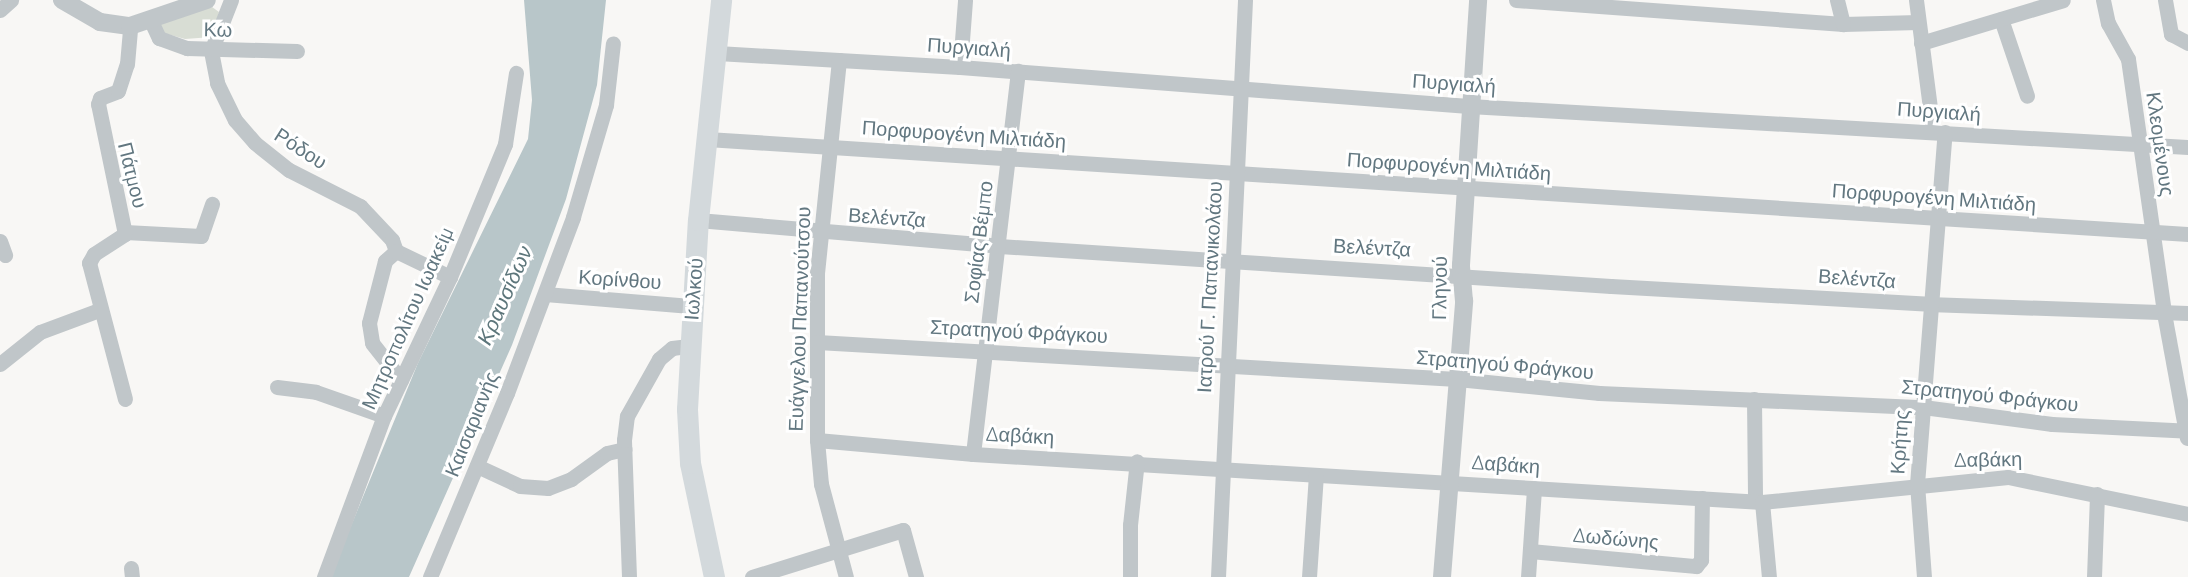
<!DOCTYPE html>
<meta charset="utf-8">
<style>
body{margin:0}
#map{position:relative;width:2188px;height:577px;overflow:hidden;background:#f8f7f5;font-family:Barlow,sans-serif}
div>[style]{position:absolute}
.green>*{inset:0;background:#d8ddd4}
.water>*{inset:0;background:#b8c6c9}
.minor>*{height:15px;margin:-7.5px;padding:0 7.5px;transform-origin:7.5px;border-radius:7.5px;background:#c0c6c9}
.tertiary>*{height:18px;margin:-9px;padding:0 9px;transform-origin:9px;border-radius:9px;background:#c0c6c9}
.secondary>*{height:21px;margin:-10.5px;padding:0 10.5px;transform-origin:10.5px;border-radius:10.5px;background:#d3d9dc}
span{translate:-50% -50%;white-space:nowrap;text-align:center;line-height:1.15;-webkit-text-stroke:6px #fff;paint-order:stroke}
.street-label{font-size:20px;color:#627780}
.water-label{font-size:21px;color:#5d767b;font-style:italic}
</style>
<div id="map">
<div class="green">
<i style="clip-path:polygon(212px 7px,219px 12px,212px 37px,185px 39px,160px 32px,158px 24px)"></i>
</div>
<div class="water">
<i style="clip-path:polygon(524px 0,606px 0,597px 85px,566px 199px,512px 345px,409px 577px,330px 577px,418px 363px,528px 139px,532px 100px)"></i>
</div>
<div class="minor">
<i style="left:231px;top:0;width:55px;rotate:111.4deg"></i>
<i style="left:211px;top:51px;width:33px;rotate:79deg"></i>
<i style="left:217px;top:83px;width:41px;rotate:64.1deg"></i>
<i style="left:235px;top:120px;width:30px;rotate:49deg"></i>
<i style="left:255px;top:143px;width:43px;rotate:38.5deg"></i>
<i style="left:289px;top:170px;width:80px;rotate:26.9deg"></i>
<i style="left:360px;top:206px;width:47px;rotate:46.7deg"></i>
<i style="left:392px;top:240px;width:12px;rotate:70deg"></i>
<i style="left:396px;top:251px;width:60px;rotate:25.7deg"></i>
<i style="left:1516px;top:0;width:328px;rotate:4.2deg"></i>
<i style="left:1843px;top:24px;width:75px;rotate:-1.5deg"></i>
<i style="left:1837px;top:0;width:25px;rotate:76deg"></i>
<i style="left:1916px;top:0;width:132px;rotate:82.6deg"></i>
<i style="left:2103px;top:0;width:24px;rotate:78deg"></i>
<i style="left:2108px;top:23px;width:41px;rotate:60.9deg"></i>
<i style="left:2128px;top:59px;width:257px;rotate:81.9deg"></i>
<i style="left:2164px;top:313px;width:127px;rotate:79.6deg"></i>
<i style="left:2165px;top:0;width:35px;rotate:80deg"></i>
<i style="left:2171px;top:34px;width:19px;rotate:28deg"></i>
<i style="left:0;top:10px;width:15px;rotate:-42deg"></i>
<i style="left:2001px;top:19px;width:81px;rotate:71.3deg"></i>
<i style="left:151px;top:21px;width:19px;rotate:65deg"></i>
<i style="left:159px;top:38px;width:30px;rotate:20deg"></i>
<i style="left:187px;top:48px;width:110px;rotate:1.6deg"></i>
<i style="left:1921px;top:43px;width:148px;rotate:-16.8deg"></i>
<i style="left:717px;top:53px;width:243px;rotate:3.3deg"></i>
<i style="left:960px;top:67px;width:510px;rotate:4.38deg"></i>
<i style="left:1469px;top:106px;width:720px;rotate:3.26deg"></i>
<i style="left:839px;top:60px;width:215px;rotate:95.9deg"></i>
<i style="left:817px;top:274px;width:166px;rotate:90deg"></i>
<i style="left:817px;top:440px;width:44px;rotate:84.8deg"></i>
<i style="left:821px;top:484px;width:96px;rotate:75deg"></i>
<i style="left:960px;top:67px;width:67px;rotate:-85.7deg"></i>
<i style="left:707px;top:139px;width:1484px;rotate:3.67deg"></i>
<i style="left:698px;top:220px;width:302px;rotate:4.9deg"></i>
<i style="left:999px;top:246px;width:613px;rotate:3.74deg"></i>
<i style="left:1611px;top:286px;width:318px;rotate:3.2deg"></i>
<i style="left:1928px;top:304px;width:260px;rotate:2deg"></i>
<i style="left:125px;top:232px;width:76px;rotate:3deg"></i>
<i style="left:201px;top:236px;width:34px;rotate:-71deg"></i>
<i style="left:0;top:241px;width:15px;rotate:70deg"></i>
<i style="left:396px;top:251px;width:15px;rotate:138deg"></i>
<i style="left:385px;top:261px;width:64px;rotate:104.5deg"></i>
<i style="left:369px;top:323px;width:20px;rotate:81deg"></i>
<i style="left:372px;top:343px;width:47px;rotate:51.9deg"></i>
<i style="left:545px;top:294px;width:146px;rotate:4.7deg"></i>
<i style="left:817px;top:342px;width:641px;rotate:3.31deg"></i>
<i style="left:1457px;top:379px;width:143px;rotate:5.6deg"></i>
<i style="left:1599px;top:393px;width:324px;rotate:2.5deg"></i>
<i style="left:1923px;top:407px;width:130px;rotate:7.5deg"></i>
<i style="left:2052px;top:424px;width:136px;rotate:2.9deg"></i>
<i style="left:0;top:364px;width:51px;rotate:-38.7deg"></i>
<i style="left:40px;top:332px;width:63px;rotate:-20.4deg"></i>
<i style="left:277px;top:387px;width:39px;rotate:7deg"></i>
<i style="left:316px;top:392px;width:72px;rotate:19.4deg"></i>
<i style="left:125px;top:399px;width:141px;rotate:-104.8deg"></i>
<i style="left:89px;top:263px;width:10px;rotate:-61deg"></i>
<i style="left:94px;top:254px;width:37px;rotate:-33deg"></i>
<i style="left:125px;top:234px;width:133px;rotate:-101.7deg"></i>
<i style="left:98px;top:104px;width:6px;rotate:-72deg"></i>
<i style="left:100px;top:98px;width:19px;rotate:-21deg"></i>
<i style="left:118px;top:91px;width:28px;rotate:-72deg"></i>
<i style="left:127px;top:64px;width:38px;rotate:-85deg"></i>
<i style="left:1754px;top:399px;width:102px;rotate:89.4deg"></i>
<i style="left:817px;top:440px;width:157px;rotate:5.1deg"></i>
<i style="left:973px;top:454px;width:790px;rotate:3.48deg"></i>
<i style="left:1762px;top:502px;width:247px;rotate:-5.8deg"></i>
<i style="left:2008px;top:477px;width:184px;rotate:11.6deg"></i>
<i style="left:973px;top:454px;width:386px;rotate:-83.3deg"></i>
<i style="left:477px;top:466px;width:47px;rotate:24.9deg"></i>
<i style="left:520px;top:486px;width:28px;rotate:4deg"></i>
<i style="left:548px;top:488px;width:25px;rotate:-21deg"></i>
<i style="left:571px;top:479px;width:44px;rotate:-35.8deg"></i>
<i style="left:607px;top:453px;width:18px;rotate:-13deg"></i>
<i style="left:1762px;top:502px;width:75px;rotate:84.7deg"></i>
<i style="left:1530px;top:551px;width:167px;rotate:5.2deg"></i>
<i style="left:1696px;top:566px;width:8px;rotate:-50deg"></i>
<i style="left:1701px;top:560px;width:62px;rotate:-89.1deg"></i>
<i style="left:131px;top:568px;width:9px;rotate:84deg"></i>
<i style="left:324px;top:577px;width:172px;rotate:-69.6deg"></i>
<i style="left:384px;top:416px;width:154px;rotate:-64.6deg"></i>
<i style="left:450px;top:277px;width:144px;rotate:-67.5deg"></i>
<i style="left:505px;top:144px;width:72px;rotate:-81.2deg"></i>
<i style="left:430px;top:577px;width:199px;rotate:-67.3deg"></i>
<i style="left:507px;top:393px;width:188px;rotate:-69.4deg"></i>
<i style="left:573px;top:217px;width:117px;rotate:-73.6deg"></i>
<i style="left:606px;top:105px;width:62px;rotate:-83.6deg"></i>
<i style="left:629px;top:577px;width:137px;rotate:-92.1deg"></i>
<i style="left:624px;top:440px;width:24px;rotate:-83deg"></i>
<i style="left:627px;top:416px;width:65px;rotate:-60.7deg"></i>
<i style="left:659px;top:359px;width:17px;rotate:-40deg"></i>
<i style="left:672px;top:348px;width:17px;rotate:-7deg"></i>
<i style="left:752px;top:577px;width:158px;rotate:-17.3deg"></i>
<i style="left:903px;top:530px;width:49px;rotate:74.5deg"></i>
<i style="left:1130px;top:577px;width:52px;rotate:-90deg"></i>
<i style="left:1130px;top:525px;width:64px;rotate:-83.8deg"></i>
<i style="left:1218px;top:577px;width:578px;rotate:-87.32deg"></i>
<i style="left:1309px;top:577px;width:102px;rotate:-86.1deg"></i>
<i style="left:1528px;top:577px;width:89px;rotate:-86.1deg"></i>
<i style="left:1924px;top:577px;width:93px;rotate:-94.3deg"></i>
<i style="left:1917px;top:484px;width:353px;rotate:-85.5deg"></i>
<i style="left:2094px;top:577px;width:83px;rotate:-87.9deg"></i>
</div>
<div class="tertiary">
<i style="left:62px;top:0;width:44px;rotate:30.1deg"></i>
<i style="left:100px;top:22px;width:30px;rotate:8deg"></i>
<i style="left:130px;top:26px;width:81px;rotate:-18.7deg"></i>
<i style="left:1442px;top:577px;width:277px;rotate:-85.4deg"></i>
<i style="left:1464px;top:301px;width:36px;rotate:-95deg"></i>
<i style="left:1461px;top:265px;width:266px;rotate:-86.3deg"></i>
</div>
<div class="secondary">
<i style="left:714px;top:577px;width:116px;rotate:-101.9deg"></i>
<i style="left:690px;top:463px;width:54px;rotate:-93.2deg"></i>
<i style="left:687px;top:409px;width:189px;rotate:-86.7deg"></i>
<i style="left:698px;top:220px;width:221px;rotate:-84deg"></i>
</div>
<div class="street-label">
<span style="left:218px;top:29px;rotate:1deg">Κω</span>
<span style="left:969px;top:47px;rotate:4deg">Πυργιαλή</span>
<span style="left:1454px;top:83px;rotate:4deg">Πυργιαλή</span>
<span style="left:1939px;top:111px;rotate:4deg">Πυργιαλή</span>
<span style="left:964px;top:134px;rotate:4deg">Πορφυρογένη Μιλτιάδη</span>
<span style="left:2161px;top:144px;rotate:82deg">Κλεομένους</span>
<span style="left:301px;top:148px;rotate:33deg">Ρόδου</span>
<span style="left:1449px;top:166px;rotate:4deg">Πορφυρογένη Μιλτιάδη</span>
<span style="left:133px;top:175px;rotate:76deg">Πάτμου</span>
<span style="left:1934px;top:197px;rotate:4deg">Πορφυρογένη Μιλτιάδη</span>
<span style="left:887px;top:217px;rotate:4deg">Βελέντζα</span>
<span style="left:978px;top:242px;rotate:-83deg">Σοφίας Βέμπο</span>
<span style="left:1372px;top:247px;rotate:3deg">Βελέντζα</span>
<span style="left:1857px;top:278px;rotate:4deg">Βελέντζα</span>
<span style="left:620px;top:279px;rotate:4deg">Κορίνθου</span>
<span style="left:1209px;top:287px;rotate:-87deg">Ιατρού Γ. Παπανικολάου</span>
<span style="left:1439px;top:288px;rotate:-89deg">Γληνού</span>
<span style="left:693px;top:289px;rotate:-86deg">Ιωλκού</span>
<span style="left:407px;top:318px;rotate:-66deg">Μητροπολίτου Ιωακείμ</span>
<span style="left:799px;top:319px;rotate:-88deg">Ευάγγελου Παπανούτσου</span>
<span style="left:1019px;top:331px;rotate:3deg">Στρατηγού Φράγκου</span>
<span style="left:1505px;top:364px;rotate:5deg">Στρατηγού Φράγκου</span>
<span style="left:1990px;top:395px;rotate:6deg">Στρατηγού Φράγκου</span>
<span style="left:471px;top:424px;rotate:-68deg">Καισαριανής</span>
<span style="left:1020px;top:435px;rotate:3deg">Δαβάκη</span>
<span style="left:1899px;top:442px;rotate:-86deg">Κρήτης</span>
<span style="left:1988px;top:459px;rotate:-1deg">Δαβάκη</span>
<span style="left:1506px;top:464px;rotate:4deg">Δαβάκη</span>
<span style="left:1616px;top:538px;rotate:5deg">Δωδώνης</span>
</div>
<div class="water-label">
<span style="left:504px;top:295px;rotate:-66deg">Κραυσίδων</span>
</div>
</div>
